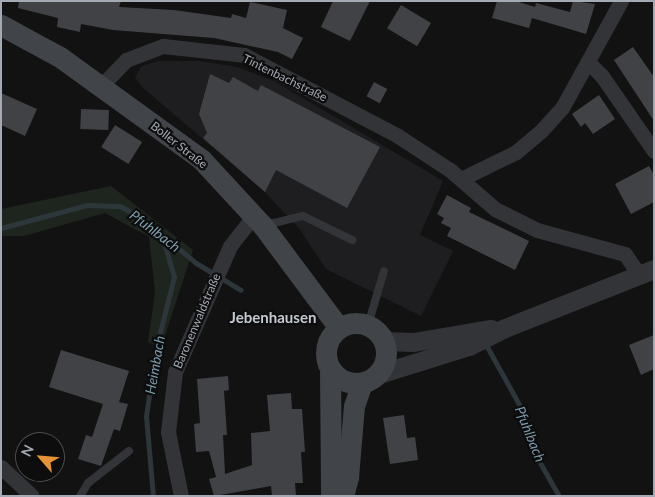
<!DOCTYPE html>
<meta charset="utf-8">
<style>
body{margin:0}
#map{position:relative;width:655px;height:497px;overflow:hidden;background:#121213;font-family:Lato,sans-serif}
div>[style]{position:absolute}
.built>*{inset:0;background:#1e1e20}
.green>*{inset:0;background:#1e251e}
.stream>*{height:5px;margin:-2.5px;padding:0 2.5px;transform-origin:2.5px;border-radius:2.5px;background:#2c363b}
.building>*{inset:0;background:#414246;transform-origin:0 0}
.service>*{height:8px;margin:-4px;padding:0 4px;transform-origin:4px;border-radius:4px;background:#333438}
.minor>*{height:15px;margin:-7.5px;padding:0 7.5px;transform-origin:7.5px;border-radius:7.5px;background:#333438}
.tertiary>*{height:19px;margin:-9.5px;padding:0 9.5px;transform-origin:9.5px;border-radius:9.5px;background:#333438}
.secondary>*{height:21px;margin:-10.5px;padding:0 10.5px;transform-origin:10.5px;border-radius:10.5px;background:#414448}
.secondary>.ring{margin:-10.5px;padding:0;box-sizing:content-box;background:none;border:21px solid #414448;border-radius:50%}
span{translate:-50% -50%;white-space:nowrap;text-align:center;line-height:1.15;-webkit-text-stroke:4.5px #0d0d0e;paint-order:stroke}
.street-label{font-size:12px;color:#a4aab3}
.water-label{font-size:14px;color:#7c9dac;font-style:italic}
.quarter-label{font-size:15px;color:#c4c9cf;font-weight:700}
.frame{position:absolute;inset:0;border:2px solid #a4aab3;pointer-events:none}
.north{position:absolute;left:15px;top:432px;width:50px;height:50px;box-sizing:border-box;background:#0d0d0e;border:1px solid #494c50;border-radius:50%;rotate:297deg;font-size:14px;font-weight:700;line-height:20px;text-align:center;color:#a4aab3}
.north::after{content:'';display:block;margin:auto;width:18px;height:22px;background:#e69337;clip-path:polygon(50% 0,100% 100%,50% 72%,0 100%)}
</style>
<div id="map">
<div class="built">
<i style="clip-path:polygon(158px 61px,200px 61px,237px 67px,274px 81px,443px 181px,420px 235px,453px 251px,421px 316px,326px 269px,301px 231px,265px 192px,142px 87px,135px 78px,138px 72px,142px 66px)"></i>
</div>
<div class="green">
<i style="clip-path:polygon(111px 186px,193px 250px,161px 348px,148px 342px,155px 292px,149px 237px,105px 213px,24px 236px,1px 236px,1px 209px)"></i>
</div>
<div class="stream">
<i style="left:1px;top:228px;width:89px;rotate:-15deg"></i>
<i style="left:87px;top:205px;width:33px;rotate:2deg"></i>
<i style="left:120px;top:206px;width:25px;rotate:29deg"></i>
<i style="left:142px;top:218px;width:70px;rotate:39.8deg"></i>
<i style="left:196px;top:263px;width:52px;rotate:31deg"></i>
<i style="left:486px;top:345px;width:80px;rotate:60.9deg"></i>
<i style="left:525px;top:415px;width:40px;rotate:75.6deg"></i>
<i style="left:535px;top:454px;width:48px;rotate:60.3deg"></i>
<i style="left:153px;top:496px;width:80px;rotate:-95deg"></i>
<i style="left:146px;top:416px;width:69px;rotate:-81.6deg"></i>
<i style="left:156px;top:348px;width:73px;rotate:-75.8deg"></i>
<i style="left:174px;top:277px;width:43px;rotate:-106.3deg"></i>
</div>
<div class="building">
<i style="clip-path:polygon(19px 1px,121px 1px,119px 7px,174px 10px,231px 18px,232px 14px,246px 18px,250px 2px,287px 10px,283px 28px,303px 38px,292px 59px,278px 52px,214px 38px,113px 30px,81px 24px,80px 32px,57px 27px,58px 18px,18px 8px)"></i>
<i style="clip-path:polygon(333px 1px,370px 1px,350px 41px,321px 27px)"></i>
<i style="clip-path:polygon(497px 1px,516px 1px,535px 7px,536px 3px,570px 12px,573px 1px,595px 4px,586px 34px,532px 18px,529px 28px,492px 18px)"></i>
<i style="left:401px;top:5px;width:35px;height:27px;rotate:31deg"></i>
<i style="clip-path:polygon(633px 47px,654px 77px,654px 121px,614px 60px)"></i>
<i style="clip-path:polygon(210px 74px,229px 83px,233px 77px,258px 91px,261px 85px,380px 147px,347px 208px,276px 170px,265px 192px,203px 138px,207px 133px,199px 114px)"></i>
<i style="left:374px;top:82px;width:15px;height:16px;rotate:28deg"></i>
<i style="clip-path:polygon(1px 93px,37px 109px,25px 136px,1px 125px)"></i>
<i style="clip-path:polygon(599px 95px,615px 119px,593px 134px,585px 123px,581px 127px,572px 114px)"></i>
<i style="left:81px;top:109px;width:28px;height:20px;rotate:2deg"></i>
<i style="left:115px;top:125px;width:32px;height:26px;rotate:32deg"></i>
<i style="clip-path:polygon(649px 166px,654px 175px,654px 202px,631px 214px,615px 184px)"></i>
<i style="clip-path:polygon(447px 195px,471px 208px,469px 212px,529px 241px,515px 270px,447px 236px,451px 228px,441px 223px,444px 218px,437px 214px)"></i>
<i style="clip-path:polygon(654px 335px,654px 369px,641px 375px,629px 345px)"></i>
<i style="clip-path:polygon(61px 350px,129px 371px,119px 402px,128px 404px,120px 431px,114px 429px,101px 466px,78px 459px,86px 435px,92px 437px,103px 404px,49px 387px)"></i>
<i style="clip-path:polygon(228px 376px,229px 390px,224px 391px,227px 435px,223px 435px,225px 474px,252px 465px,251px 433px,270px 431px,267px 395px,291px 393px,292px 409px,302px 409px,305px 452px,301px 452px,303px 483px,295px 483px,296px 496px,272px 496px,271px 486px,214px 496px,209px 479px,216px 477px,209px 451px,196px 452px,194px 424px,200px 423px,197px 379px)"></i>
<i style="clip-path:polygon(404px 415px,407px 438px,415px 437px,418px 460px,390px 464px,383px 418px)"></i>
</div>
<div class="service">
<i style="left:266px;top:225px;width:38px;rotate:-14deg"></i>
<i style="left:303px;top:216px;width:55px;rotate:26.1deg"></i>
<i style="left:368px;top:325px;width:56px;rotate:-73.5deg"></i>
<i style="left:80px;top:496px;width:15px;rotate:-58deg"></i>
<i style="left:88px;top:483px;width:52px;rotate:-38deg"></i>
</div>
<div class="minor">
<i style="left:588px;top:62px;width:20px;rotate:45deg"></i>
<i style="left:602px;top:76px;width:91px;rotate:55.3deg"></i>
<i style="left:101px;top:86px;width:36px;rotate:-46deg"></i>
<i style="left:126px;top:60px;width:40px;rotate:-21deg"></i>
<i style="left:163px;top:46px;width:81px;rotate:6.3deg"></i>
<i style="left:244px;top:55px;width:174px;rotate:27.7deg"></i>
<i style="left:398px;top:136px;width:62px;rotate:33.2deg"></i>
<i style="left:450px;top:170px;width:60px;rotate:40.9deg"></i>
<i style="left:495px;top:209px;width:47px;rotate:26.6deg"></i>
<i style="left:537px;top:230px;width:91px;rotate:15.3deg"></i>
<i style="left:625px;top:254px;width:25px;rotate:56deg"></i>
<i style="left:461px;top:179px;width:61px;rotate:-26.1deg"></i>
<i style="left:516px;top:152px;width:33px;rotate:-40deg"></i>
<i style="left:541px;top:131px;width:31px;rotate:-48deg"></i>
<i style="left:562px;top:108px;width:122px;rotate:-61.1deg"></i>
<i style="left:1px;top:467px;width:42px;rotate:43.1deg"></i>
<i style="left:181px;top:496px;width:65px;rotate:-101.5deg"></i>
<i style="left:168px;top:432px;width:60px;rotate:-83.3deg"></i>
<i style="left:175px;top:372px;width:137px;rotate:-66.4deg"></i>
<i style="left:230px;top:246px;width:39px;rotate:-52deg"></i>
</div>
<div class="tertiary">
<i style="left:384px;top:341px;width:29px;rotate:2deg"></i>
<i style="left:413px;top:342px;width:79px;rotate:-9.5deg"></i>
<i style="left:379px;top:374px;width:94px;rotate:-17.3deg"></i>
<i style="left:469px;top:346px;width:40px;rotate:-26.6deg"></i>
<i style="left:505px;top:328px;width:160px;rotate:-21.6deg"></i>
</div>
<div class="secondary">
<i style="left:1px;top:25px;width:67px;rotate:28.5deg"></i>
<i style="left:60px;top:57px;width:174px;rotate:35.9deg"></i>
<i style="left:201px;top:159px;width:91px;rotate:47.2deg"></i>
<i style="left:263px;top:226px;width:127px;rotate:53.3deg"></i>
<i class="ring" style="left:326px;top:323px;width:39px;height:39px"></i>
<i style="left:330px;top:369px;width:127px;rotate:89.5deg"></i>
<i style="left:343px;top:496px;width:20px;rotate:-75deg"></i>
<i style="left:348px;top:477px;width:71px;rotate:-85.2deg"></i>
<i style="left:354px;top:406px;width:24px;rotate:-71deg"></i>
</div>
<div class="street-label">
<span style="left:285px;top:78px;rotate:26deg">Tintenbachstraße</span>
<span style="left:179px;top:145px;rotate:38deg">Boller Straße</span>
<span style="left:197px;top:321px;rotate:-67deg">Baronenwaldstraße</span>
</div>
<div class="water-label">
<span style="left:155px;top:231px;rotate:37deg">Pfuhlbach</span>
<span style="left:155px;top:365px;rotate:-80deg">Heimbach</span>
<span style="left:530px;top:434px;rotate:68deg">Pfuhlbach</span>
</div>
<div class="quarter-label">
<span style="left:273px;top:318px">Jebenhausen</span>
</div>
<div class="frame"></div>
<div class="north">N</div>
</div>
